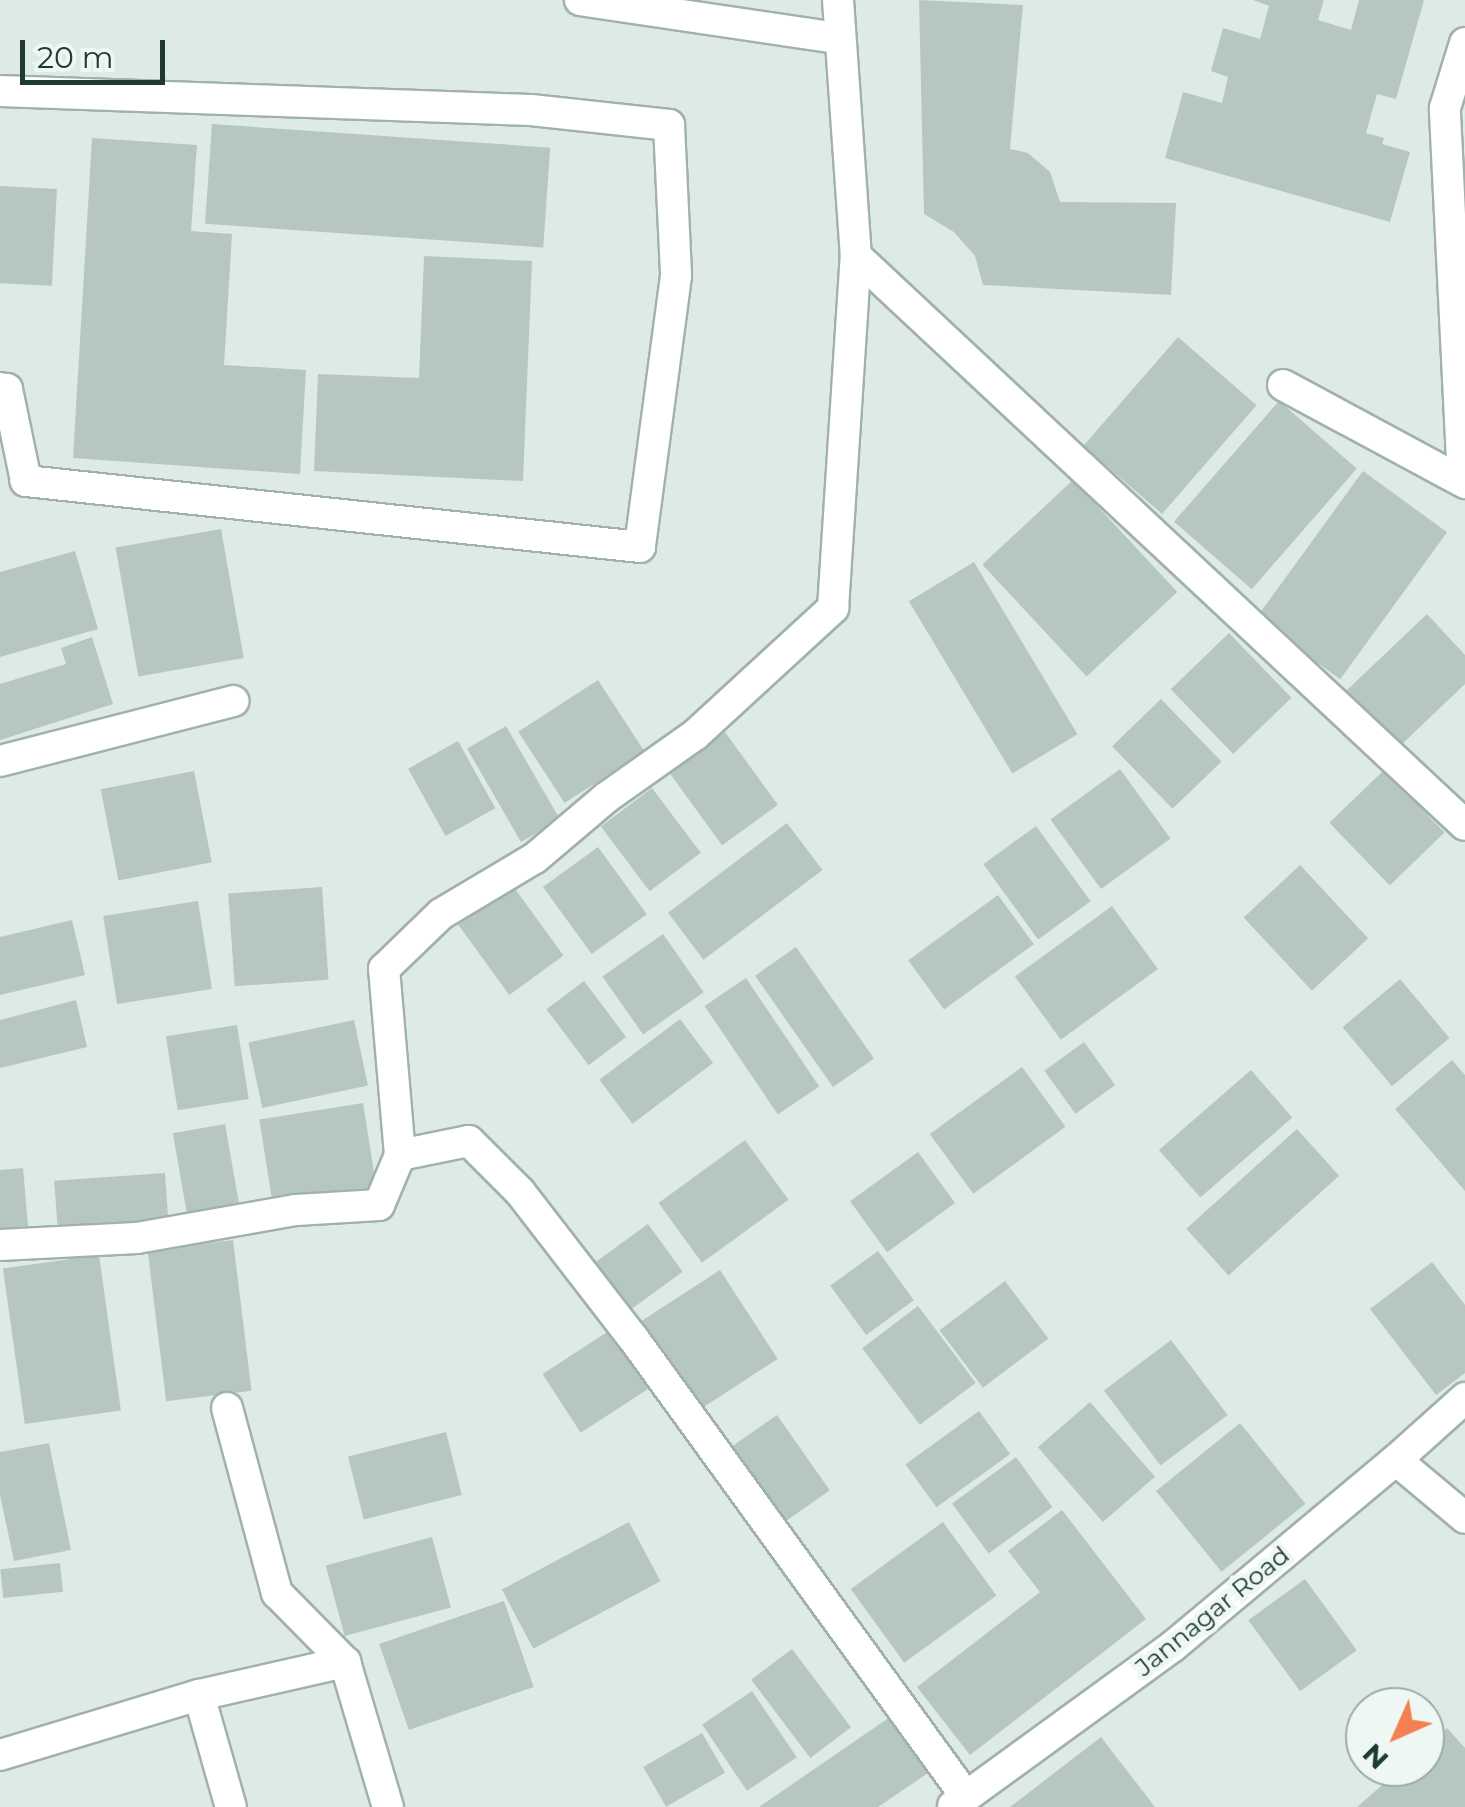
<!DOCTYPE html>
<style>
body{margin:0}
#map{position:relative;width:1465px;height:1807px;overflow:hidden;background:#deeae5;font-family:Montserrat,sans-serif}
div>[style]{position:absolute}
.building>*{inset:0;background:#b6c7c1;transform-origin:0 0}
.roads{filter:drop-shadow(2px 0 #a1b1ac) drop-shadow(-2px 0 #a1b1ac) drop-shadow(0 2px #a1b1ac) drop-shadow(0 -2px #a1b1ac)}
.minor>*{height:30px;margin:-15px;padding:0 15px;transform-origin:15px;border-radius:15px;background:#fff}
span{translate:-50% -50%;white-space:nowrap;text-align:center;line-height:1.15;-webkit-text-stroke:9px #eef7f3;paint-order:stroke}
.street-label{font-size:25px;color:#1f3933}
.north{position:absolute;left:1345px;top:1687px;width:100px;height:100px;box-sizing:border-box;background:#eef7f3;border:2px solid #9baba6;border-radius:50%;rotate:225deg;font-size:28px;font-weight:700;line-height:40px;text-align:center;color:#1f3933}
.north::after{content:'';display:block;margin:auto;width:35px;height:45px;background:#f38053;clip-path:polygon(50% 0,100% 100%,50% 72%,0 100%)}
.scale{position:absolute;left:20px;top:40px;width:145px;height:45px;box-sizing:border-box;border:5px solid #1f3933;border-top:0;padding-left:12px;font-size:30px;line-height:35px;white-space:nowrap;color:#1f3933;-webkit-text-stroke:8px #eef7f3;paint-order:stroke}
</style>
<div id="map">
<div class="building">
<i style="clip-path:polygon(919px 0,1023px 5px,1010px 149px,1028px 153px,1050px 172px,1060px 202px,1176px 203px,1171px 295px,983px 285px,975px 256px,954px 232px,924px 214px)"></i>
<i style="clip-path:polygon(1253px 0,1324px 0,1318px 20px,1351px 30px,1359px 0,1424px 0,1396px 99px,1377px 94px,1366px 133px,1384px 138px,1382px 144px,1410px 152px,1390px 222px,1165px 158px,1183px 92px,1222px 103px,1228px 77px,1211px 71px,1223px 28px,1260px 39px,1269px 6px)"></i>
<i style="left:212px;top:124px;width:339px;height:100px;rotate:4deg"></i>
<i style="clip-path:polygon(92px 138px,197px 145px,191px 231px,232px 234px,224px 365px,306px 370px,300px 474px,73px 458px)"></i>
<i style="left:0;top:186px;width:57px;height:97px;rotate:3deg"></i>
<i style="clip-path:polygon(424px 256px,532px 261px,523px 481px,314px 471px,318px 374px,419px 378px)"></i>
<i style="left:1178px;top:337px;width:104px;height:144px;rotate:41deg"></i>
<i style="left:1279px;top:401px;width:103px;height:160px;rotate:41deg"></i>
<i style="left:1363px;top:471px;width:104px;height:182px;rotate:36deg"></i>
<i style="left:1073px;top:480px;width:153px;height:124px;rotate:47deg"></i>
<i style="left:221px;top:529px;width:131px;height:107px;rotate:80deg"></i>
<i style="clip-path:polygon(75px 551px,98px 629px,0 657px,0 572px)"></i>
<i style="left:974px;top:562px;width:201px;height:76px;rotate:59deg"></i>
<i style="clip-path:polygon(1427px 614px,1465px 655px,1465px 684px,1399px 747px,1346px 691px)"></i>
<i style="left:1229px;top:633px;width:90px;height:81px;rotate:46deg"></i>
<i style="clip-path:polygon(92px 637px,113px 704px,0 740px,0 684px,66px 664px,61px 648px)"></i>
<i style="left:598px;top:680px;width:85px;height:95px;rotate:57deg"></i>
<i style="left:1161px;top:699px;width:87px;height:68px;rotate:46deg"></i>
<i style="left:506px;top:726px;width:108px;height:45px;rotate:60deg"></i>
<i style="left:725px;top:732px;width:90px;height:69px;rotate:54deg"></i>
<i style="left:458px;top:741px;width:77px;height:57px;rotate:61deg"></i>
<i style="left:1120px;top:769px;width:86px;height:86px;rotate:54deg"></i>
<i style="left:1384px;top:770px;width:87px;height:76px;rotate:46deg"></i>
<i style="left:194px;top:771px;width:93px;height:95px;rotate:79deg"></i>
<i style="left:652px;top:788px;width:81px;height:64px;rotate:53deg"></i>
<i style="left:787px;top:823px;width:59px;height:149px;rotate:53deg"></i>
<i style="left:1036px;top:826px;width:93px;height:65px;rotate:54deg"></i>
<i style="left:598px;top:847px;width:83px;height:68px;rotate:54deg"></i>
<i style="left:1300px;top:865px;width:100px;height:77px;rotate:47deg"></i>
<i style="left:510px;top:882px;width:91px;height:67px;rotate:54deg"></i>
<i style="left:322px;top:887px;width:93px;height:94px;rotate:86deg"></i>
<i style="left:998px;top:895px;width:61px;height:111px;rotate:54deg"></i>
<i style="left:198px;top:901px;width:89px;height:96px;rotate:81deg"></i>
<i style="left:1112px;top:906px;width:78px;height:120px;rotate:54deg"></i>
<i style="clip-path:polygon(72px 920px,85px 975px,0 995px,0 937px)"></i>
<i style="left:663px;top:934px;width:71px;height:74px;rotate:55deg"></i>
<i style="left:796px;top:947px;width:136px;height:50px;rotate:55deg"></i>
<i style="left:746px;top:978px;width:131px;height:50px;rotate:56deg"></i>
<i style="left:1400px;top:979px;width:77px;height:75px;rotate:50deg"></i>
<i style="left:584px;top:981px;width:70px;height:47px;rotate:53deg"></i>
<i style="clip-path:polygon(76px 1000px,87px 1047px,0 1068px,0 1020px)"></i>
<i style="left:680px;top:1019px;width:55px;height:101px;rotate:53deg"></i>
<i style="left:354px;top:1020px;width:67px;height:108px;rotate:78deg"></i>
<i style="left:237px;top:1025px;width:75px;height:72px;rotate:81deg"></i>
<i style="left:1084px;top:1042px;width:53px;height:49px;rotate:54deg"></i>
<i style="clip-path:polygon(1452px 1060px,1465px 1075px,1465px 1191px,1395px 1109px)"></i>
<i style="left:1022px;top:1067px;width:74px;height:114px;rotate:54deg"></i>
<i style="left:1251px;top:1070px;width:63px;height:122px;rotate:49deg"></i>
<i style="left:363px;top:1103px;width:87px;height:105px;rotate:81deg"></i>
<i style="left:225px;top:1124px;width:84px;height:53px;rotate:80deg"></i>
<i style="left:1297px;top:1129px;width:63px;height:149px;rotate:48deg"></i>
<i style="left:745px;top:1140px;width:74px;height:107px;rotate:54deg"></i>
<i style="left:918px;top:1152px;width:63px;height:84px;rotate:54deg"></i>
<i style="clip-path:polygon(23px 1168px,28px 1226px,0 1229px,0 1170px)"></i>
<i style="left:165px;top:1173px;width:52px;height:111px;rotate:86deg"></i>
<i style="left:648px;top:1224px;width:59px;height:77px;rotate:54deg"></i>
<i style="left:233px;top:1240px;width:152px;height:86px;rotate:83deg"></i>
<i style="left:878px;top:1251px;width:61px;height:59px;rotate:54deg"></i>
<i style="left:99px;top:1255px;width:157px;height:97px;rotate:82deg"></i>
<i style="clip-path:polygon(1432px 1262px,1465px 1305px,1465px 1373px,1436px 1395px,1370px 1309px)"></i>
<i style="left:720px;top:1270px;width:106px;height:101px;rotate:57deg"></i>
<i style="left:1005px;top:1281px;width:72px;height:82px;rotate:53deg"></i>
<i style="left:918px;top:1306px;width:96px;height:70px;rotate:53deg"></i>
<i style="left:618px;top:1325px;width:70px;height:90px;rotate:57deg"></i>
<i style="left:1171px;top:1340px;width:94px;height:84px;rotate:53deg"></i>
<i style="left:1090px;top:1402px;width:99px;height:69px;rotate:49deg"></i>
<i style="left:979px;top:1411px;width:53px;height:91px;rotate:54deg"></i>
<i style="left:777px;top:1415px;width:92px;height:56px;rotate:55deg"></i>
<i style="left:1240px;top:1423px;width:104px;height:108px;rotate:51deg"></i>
<i style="left:446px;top:1432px;width:65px;height:101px;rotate:76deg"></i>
<i style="clip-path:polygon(49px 1443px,71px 1550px,14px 1561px,0 1495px,0 1452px)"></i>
<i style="left:1016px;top:1457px;width:62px;height:79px;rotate:54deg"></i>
<i style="clip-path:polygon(1062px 1510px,1146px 1619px,970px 1755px,917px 1687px,1040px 1592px,1008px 1551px)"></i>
<i style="left:629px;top:1522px;width:67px;height:144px;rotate:62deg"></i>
<i style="left:943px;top:1522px;width:91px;height:114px;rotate:54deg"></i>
<i style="left:432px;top:1537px;width:73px;height:110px;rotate:75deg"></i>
<i style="left:60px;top:1563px;width:29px;height:60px;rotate:84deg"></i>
<i style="left:1305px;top:1579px;width:88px;height:70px;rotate:54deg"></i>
<i style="left:504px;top:1601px;width:91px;height:132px;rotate:71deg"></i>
<i style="left:792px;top:1649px;width:98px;height:51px;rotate:53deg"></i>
<i style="left:752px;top:1691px;width:80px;height:60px;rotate:56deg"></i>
<i style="clip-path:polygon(890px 1717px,928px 1773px,878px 1807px,759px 1807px)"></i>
<i style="clip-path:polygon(1447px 1728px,1465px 1748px,1465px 1807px,1357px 1807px,1403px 1767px,1425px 1767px,1425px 1748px)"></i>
<i style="left:702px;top:1733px;width:46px;height:68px;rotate:60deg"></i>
<i style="clip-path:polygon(1101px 1737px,1155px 1807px,1010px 1807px)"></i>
</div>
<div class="roads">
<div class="minor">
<i style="left:580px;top:0;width:261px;rotate:8.4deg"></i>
<i style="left:838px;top:0;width:257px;rotate:86deg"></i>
<i style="left:856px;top:256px;width:833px;rotate:43.06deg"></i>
<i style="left:0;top:91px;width:531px;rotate:2.05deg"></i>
<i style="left:531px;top:110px;width:139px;rotate:6.2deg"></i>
<i style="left:669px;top:125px;width:151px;rotate:87.3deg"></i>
<i style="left:676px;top:276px;width:273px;rotate:97.6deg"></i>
<i style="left:640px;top:547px;width:618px;rotate:-173.86deg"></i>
<i style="left:26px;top:481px;width:94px;rotate:-101.7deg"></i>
<i style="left:7px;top:389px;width:7px;rotate:-172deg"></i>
<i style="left:1283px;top:385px;width:207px;rotate:28.3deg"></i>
<i style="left:1463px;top:481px;width:373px;rotate:-92.8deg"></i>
<i style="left:1445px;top:108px;width:68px;rotate:-72.9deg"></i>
<i style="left:0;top:761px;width:241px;rotate:-14.4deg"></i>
<i style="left:400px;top:1155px;width:70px;rotate:-11.5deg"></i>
<i style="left:469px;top:1141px;width:72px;rotate:45deg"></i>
<i style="left:520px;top:1192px;width:185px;rotate:52.3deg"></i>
<i style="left:633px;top:1338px;width:563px;rotate:54.02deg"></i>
<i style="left:0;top:1245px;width:137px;rotate:-2.9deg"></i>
<i style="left:137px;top:1238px;width:161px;rotate:-10deg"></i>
<i style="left:296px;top:1210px;width:83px;rotate:-3.4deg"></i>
<i style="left:379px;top:1205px;width:54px;rotate:-67.2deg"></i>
<i style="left:400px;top:1155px;width:187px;rotate:-94.9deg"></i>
<i style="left:384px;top:969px;width:79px;rotate:-44deg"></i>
<i style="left:441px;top:914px;width:109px;rotate:-30.8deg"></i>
<i style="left:535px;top:858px;width:94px;rotate:-40.3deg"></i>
<i style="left:607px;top:797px;width:108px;rotate:-35.2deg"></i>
<i style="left:695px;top:735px;width:188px;rotate:-42.6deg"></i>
<i style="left:833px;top:608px;width:353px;rotate:-86.3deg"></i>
<i style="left:227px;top:1408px;width:192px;rotate:74.9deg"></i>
<i style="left:277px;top:1593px;width:97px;rotate:45.4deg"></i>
<i style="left:345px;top:1662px;width:151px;rotate:73.5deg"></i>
<i style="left:1396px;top:1460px;width:93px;rotate:-41.9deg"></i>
<i style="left:199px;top:1695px;width:116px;rotate:74.1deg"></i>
<i style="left:0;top:1755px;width:208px;rotate:-16.8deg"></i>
<i style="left:199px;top:1695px;width:150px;rotate:-12.7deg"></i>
<i style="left:953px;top:1806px;width:271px;rotate:-36deg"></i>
<i style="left:1172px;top:1647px;width:292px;rotate:-39.9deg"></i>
<i style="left:1396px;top:1460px;width:90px;rotate:40deg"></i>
</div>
</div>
<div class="street-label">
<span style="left:1212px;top:1611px;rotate:-39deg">Jannagar Road</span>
</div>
<div class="north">N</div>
<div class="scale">20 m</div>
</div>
